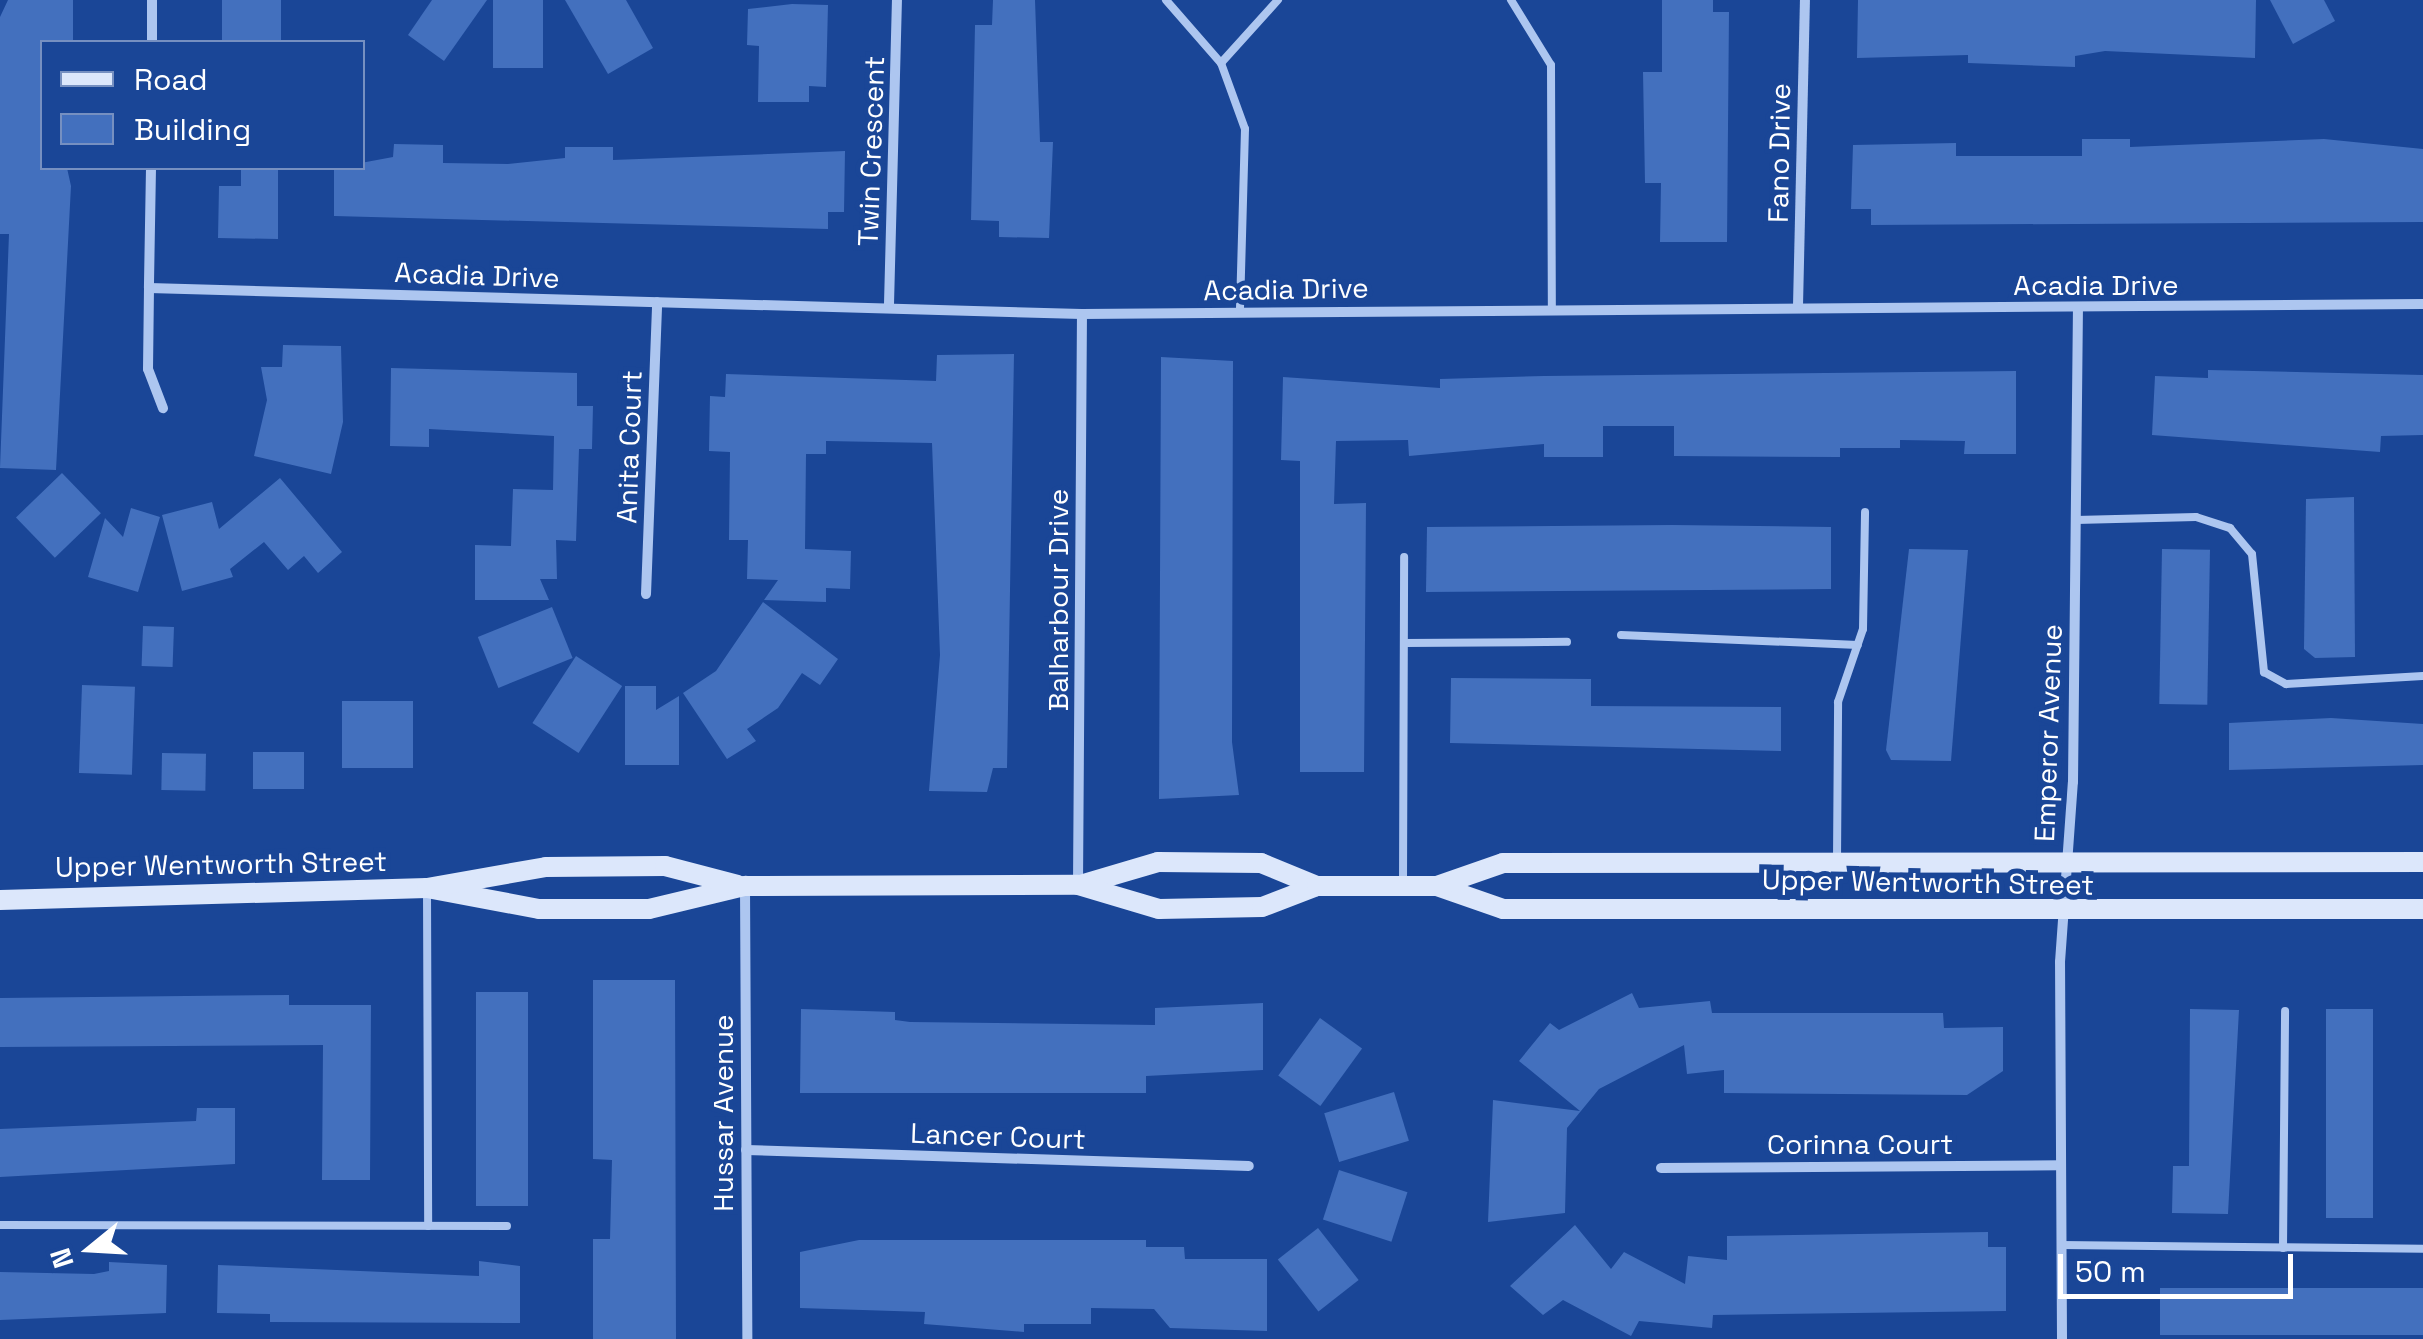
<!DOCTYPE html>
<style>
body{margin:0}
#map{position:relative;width:2423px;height:1339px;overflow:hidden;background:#1a4697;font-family:"Space Grotesk",sans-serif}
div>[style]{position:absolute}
.building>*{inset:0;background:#4370be;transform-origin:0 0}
.service>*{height:8px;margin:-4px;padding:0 4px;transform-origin:4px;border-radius:4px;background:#adc6f0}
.minor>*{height:10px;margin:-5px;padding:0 5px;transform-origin:5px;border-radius:5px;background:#adc6f0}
.secondary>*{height:20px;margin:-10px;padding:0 10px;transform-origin:10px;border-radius:10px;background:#dce7fb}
span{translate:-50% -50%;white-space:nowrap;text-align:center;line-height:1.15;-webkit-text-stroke:10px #1a4697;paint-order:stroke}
.street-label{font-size:28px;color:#fff}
.legend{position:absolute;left:40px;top:40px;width:325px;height:130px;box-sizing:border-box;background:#1a4697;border:2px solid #7690c1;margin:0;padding:12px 18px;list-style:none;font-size:30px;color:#fff}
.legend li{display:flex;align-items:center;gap:20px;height:50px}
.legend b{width:50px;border:2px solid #7690c1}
.north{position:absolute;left:40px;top:1199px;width:100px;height:100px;-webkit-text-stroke:8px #1a4697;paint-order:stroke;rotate:252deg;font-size:28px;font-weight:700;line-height:40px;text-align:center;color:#fff}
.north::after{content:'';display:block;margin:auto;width:35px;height:45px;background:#fff;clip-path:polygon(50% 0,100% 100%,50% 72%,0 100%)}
.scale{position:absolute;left:2058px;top:1254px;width:235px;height:45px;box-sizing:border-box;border:5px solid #fff;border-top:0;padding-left:12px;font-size:30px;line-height:35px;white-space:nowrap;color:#fff;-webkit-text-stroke:8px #1a4697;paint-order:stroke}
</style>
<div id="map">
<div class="building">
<i style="clip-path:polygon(8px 0,73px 0,73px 42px,42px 42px,42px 168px,67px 168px,71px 186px,56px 470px,0 468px,9px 234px,0 234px,0 17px)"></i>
<i style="left:222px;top:0;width:59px;height:42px"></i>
<i style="clip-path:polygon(432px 0,487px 0,444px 61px,408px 35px)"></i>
<i style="left:493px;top:0;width:50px;height:68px"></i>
<i style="clip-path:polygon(565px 0,626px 0,653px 48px,608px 74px)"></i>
<i style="clip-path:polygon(993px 0,1035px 0,1040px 142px,1053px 142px,1049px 238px,999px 237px,999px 221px,971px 220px,975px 25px,992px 25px)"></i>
<i style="clip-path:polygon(1662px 0,1713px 0,1713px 12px,1729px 12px,1727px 242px,1660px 242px,1661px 183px,1645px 183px,1643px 72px,1662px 72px)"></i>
<i style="clip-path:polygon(1858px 0,2256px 0,2255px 58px,2105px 51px,2075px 56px,2075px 67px,1968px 63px,1968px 55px,1857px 58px)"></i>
<i style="clip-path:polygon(2270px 0,2324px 0,2335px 21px,2293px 44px)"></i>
<i style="clip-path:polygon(792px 4px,828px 5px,826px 87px,809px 86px,809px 102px,758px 102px,759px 46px,747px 45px,748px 9px)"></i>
<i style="clip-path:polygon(2082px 139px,2130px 139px,2130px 147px,2324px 139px,2423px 149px,2423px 222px,1871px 225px,1871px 209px,1851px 209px,1853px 145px,1956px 143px,1956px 156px,2082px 156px)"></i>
<i style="clip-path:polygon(394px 144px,443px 145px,443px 163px,508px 164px,565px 158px,565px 147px,613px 147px,613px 160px,845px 151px,844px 212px,828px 212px,828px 229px,334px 216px,334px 168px,393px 157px)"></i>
<i style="clip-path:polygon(241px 168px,278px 168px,278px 239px,218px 238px,219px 186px,241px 186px)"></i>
<i style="clip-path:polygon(283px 345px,341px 346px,343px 422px,331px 474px,254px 456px,267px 400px,261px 367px,282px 367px)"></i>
<i style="clip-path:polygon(1014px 354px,1007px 768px,993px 768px,987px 792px,929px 791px,940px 655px,932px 443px,826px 441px,826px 454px,806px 454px,805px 549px,851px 551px,850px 589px,826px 588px,826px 602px,764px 600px,778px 580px,747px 579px,748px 540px,729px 540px,730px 452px,709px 451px,710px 396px,725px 397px,726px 374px,936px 381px,937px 355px)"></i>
<i style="clip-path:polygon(1161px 357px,1233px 361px,1232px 742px,1239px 795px,1159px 799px)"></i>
<i style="clip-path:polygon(391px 368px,577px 373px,577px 406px,593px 406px,592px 449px,579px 449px,576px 541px,556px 540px,557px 579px,540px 579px,549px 600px,475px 600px,475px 545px,511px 546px,513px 489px,553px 490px,554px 436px,429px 429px,429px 447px,390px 446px)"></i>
<i style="clip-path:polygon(2208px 370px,2423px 375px,2423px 435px,2381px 436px,2380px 452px,2152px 435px,2155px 376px,2208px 378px)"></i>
<i style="clip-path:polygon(2016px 371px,2016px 454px,1964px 454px,1965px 441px,1900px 440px,1900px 448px,1840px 448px,1840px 457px,1674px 456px,1674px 426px,1603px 426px,1603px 457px,1544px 457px,1544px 444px,1409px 456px,1408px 440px,1336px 441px,1334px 504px,1366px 503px,1364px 772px,1300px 772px,1300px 461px,1281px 460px,1283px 377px,1440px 388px,1440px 379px,1544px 376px)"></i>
<i style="left:62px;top:473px;width:56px;height:64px;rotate:46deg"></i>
<i style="clip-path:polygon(280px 478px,342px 552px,318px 573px,304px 556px,288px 570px,264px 542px,230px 569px,233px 577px,182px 591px,162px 515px,212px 502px,219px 529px)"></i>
<i style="clip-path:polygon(2354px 497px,2355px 657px,2315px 658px,2304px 649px,2306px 499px)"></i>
<i style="clip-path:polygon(131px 508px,160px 517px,138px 592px,88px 577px,105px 518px,123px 537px)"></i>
<i style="clip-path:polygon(1672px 525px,1831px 527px,1831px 589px,1426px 592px,1427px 527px)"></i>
<i style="clip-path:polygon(1909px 549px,1968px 550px,1951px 761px,1891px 760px,1886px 750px)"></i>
<i style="left:2162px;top:549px;width:48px;height:155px;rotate:1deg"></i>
<i style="clip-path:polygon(763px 602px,838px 659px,820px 685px,802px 673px,778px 708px,747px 729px,756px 741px,727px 759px,683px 693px,716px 671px)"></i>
<i style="left:552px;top:607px;width:55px;height:80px;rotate:68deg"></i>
<i style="left:143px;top:626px;width:31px;height:40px;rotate:2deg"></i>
<i style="left:576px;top:656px;width:55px;height:80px;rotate:33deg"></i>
<i style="clip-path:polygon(1451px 678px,1591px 679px,1591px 706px,1781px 707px,1781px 751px,1450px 743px)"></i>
<i style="left:82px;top:685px;width:53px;height:88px;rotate:2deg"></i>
<i style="clip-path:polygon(625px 686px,656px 686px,656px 710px,679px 696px,679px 765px,625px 765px)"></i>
<i style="left:342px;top:701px;width:71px;height:67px"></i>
<i style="clip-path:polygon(2331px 718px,2423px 724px,2423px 765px,2229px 770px,2229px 723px)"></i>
<i style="left:304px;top:752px;width:37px;height:51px;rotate:90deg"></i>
<i style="left:162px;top:753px;width:44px;height:37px;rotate:1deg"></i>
<i style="clip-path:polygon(593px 980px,675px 980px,676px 1339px,593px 1339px,593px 1239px,610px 1239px,612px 1160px,593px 1159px)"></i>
<i style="left:476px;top:992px;width:52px;height:214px"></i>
<i style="clip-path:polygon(1632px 993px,1639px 1008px,1710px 1001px,1712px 1013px,1943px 1013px,1944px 1028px,2003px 1027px,2003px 1071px,1967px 1095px,1724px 1093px,1724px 1070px,1687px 1074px,1684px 1045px,1599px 1089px,1567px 1128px,1565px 1213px,1488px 1222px,1493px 1100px,1580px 1111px,1519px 1061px,1550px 1023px,1559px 1030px)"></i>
<i style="clip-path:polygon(289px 995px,289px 1005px,371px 1005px,370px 1180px,322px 1180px,323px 1045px,0 1047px,0 998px)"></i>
<i style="clip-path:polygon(1263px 1003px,1263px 1070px,1146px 1076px,1146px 1093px,800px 1093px,801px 1009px,895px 1012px,895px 1020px,910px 1022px,1155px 1025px,1155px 1008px)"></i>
<i style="clip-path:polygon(2190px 1009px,2239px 1010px,2228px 1214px,2172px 1213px,2173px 1166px,2189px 1166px)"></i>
<i style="left:2326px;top:1009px;width:47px;height:209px"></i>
<i style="left:1320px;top:1018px;width:52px;height:71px;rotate:36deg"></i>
<i style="left:1394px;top:1092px;width:51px;height:73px;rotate:73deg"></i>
<i style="clip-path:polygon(197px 1108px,235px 1108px,235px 1164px,0 1177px,0 1129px,196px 1121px)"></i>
<i style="left:1339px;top:1170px;width:72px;height:52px;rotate:18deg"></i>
<i style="clip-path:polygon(1575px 1225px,1611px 1269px,1624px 1252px,1685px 1284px,1688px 1256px,1727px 1260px,1727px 1236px,1988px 1232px,1988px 1247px,2006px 1247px,2006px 1311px,1713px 1315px,1712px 1328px,1639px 1321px,1631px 1336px,1563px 1300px,1543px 1315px,1510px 1286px)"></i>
<i style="left:1318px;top:1228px;width:66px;height:51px;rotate:52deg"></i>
<i style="clip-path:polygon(859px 1240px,1146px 1240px,1146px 1247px,1184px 1247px,1185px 1259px,1267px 1259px,1267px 1331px,1170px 1328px,1154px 1309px,1091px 1308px,1091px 1324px,1024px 1324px,1024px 1332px,924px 1324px,925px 1312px,800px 1308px,800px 1252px)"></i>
<i style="clip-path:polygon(479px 1261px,520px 1266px,520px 1323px,270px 1322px,270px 1314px,217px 1313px,218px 1265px,479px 1276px)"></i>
<i style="clip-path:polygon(109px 1262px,167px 1265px,166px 1313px,0 1320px,0 1272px,94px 1274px,109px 1271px)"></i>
<i style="left:2160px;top:1288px;width:263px;height:47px"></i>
</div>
<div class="service">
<i style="left:1166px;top:0;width:84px;rotate:48.9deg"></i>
<i style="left:1221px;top:63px;width:70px;rotate:70deg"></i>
<i style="left:1245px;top:129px;width:184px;rotate:91.6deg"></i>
<i style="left:1511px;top:0;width:76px;rotate:58.4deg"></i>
<i style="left:1551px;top:65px;width:242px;rotate:89.8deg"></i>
<i style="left:1221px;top:63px;width:85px;rotate:-47.9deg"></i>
<i style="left:2076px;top:520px;width:120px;rotate:-1.4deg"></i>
<i style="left:2196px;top:517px;width:36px;rotate:18deg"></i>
<i style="left:2230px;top:528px;width:34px;rotate:50deg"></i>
<i style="left:2252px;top:554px;width:119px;rotate:84.2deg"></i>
<i style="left:2264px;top:672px;width:25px;rotate:29deg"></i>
<i style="left:2286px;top:684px;width:137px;rotate:-3.3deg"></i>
<i style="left:1621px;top:635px;width:237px;rotate:2.4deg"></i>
<i style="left:1404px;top:643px;width:163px;rotate:-0.4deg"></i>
<i style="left:1837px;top:860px;width:158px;rotate:-89.6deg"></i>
<i style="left:1838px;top:702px;width:77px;rotate:-71.1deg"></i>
<i style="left:1863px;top:629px;width:117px;rotate:-89deg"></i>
<i style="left:1403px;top:882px;width:325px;rotate:-89.8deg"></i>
<i style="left:427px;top:890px;width:336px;rotate:89.8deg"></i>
<i style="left:0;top:1225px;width:507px;rotate:0.11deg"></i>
<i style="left:2061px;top:1245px;width:362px;rotate:0.6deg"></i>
<i style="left:2283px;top:1248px;width:237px;rotate:-89.5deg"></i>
</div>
<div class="minor">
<i style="left:152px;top:42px;width:42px;rotate:-90deg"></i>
<i style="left:151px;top:168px;width:120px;rotate:91deg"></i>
<i style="left:149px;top:288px;width:933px;rotate:1.6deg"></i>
<i style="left:1082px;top:314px;width:1341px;rotate:-0.43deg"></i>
<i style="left:149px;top:288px;width:81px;rotate:90.7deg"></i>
<i style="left:148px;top:369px;width:42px;rotate:69deg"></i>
<i style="left:889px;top:304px;width:304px;rotate:-88.5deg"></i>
<i style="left:1798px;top:306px;width:306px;rotate:-88.7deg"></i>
<i style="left:646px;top:594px;width:292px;rotate:-87.8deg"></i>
<i style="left:1078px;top:884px;width:570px;rotate:-89.6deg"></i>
<i style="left:745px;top:886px;width:453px;rotate:89.7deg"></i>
<i style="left:746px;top:1150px;width:503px;rotate:1.82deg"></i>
<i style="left:1661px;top:1168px;width:399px;rotate:-0.4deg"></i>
<i style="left:2062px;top:1339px;width:377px;rotate:-90.3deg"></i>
<i style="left:2060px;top:962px;width:180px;rotate:-85.9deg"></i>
<i style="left:2073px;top:782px;width:473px;rotate:-89.4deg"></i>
</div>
<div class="secondary">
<i style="left:1080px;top:885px;width:81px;rotate:-16.4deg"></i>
<i style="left:1158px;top:862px;width:103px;rotate:0.6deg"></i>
<i style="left:1261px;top:863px;width:61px;rotate:22.3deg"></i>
<i style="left:1437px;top:886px;width:70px;rotate:19.2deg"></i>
<i style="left:1503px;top:909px;width:920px"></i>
<i style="left:427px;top:888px;width:114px;rotate:10.6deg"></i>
<i style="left:539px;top:909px;width:110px"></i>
<i style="left:649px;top:909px;width:99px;rotate:-13.5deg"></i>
<i style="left:745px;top:886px;width:333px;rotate:-0.2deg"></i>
<i style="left:1078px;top:885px;width:84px;rotate:16.5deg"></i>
<i style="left:1159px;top:909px;width:103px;rotate:-1.1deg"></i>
<i style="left:1262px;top:907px;width:59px;rotate:-20.9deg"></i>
<i style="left:1317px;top:886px;width:120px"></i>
<i style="left:1437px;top:886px;width:70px;rotate:-19.2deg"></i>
<i style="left:1503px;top:863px;width:920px;rotate:-0.06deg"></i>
<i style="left:0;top:900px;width:427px;rotate:-1.6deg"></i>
<i style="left:427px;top:888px;width:121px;rotate:-10deg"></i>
<i style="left:546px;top:867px;width:119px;rotate:-0.5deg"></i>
<i style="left:665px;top:866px;width:75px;rotate:14.6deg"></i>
</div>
<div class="street-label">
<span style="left:871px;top:151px;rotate:-88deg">Twin Crescent</span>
<span style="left:1779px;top:153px;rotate:-89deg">Fano Drive</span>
<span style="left:477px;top:275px;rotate:2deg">Acadia Drive</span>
<span style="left:2096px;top:285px">Acadia Drive</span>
<span style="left:1286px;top:289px;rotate:-1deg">Acadia Drive</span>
<span style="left:629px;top:447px;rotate:-88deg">Anita Court</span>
<span style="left:1058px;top:600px;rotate:-90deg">Balharbour Drive</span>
<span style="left:2048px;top:733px;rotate:-88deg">Emperor Avenue</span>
<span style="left:221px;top:864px;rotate:-1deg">Upper Wentworth Street</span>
<span style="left:1928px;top:882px;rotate:1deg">Upper Wentworth Street</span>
<span style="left:723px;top:1113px;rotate:-90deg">Hussar Avenue</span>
<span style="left:998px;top:1136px;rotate:2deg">Lancer Court</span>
<span style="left:1860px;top:1144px">Corinna Court</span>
</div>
<ul class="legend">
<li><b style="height:12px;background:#dce7fb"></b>Road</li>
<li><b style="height:28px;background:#4370be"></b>Building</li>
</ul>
<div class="north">N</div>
<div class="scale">50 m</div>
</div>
